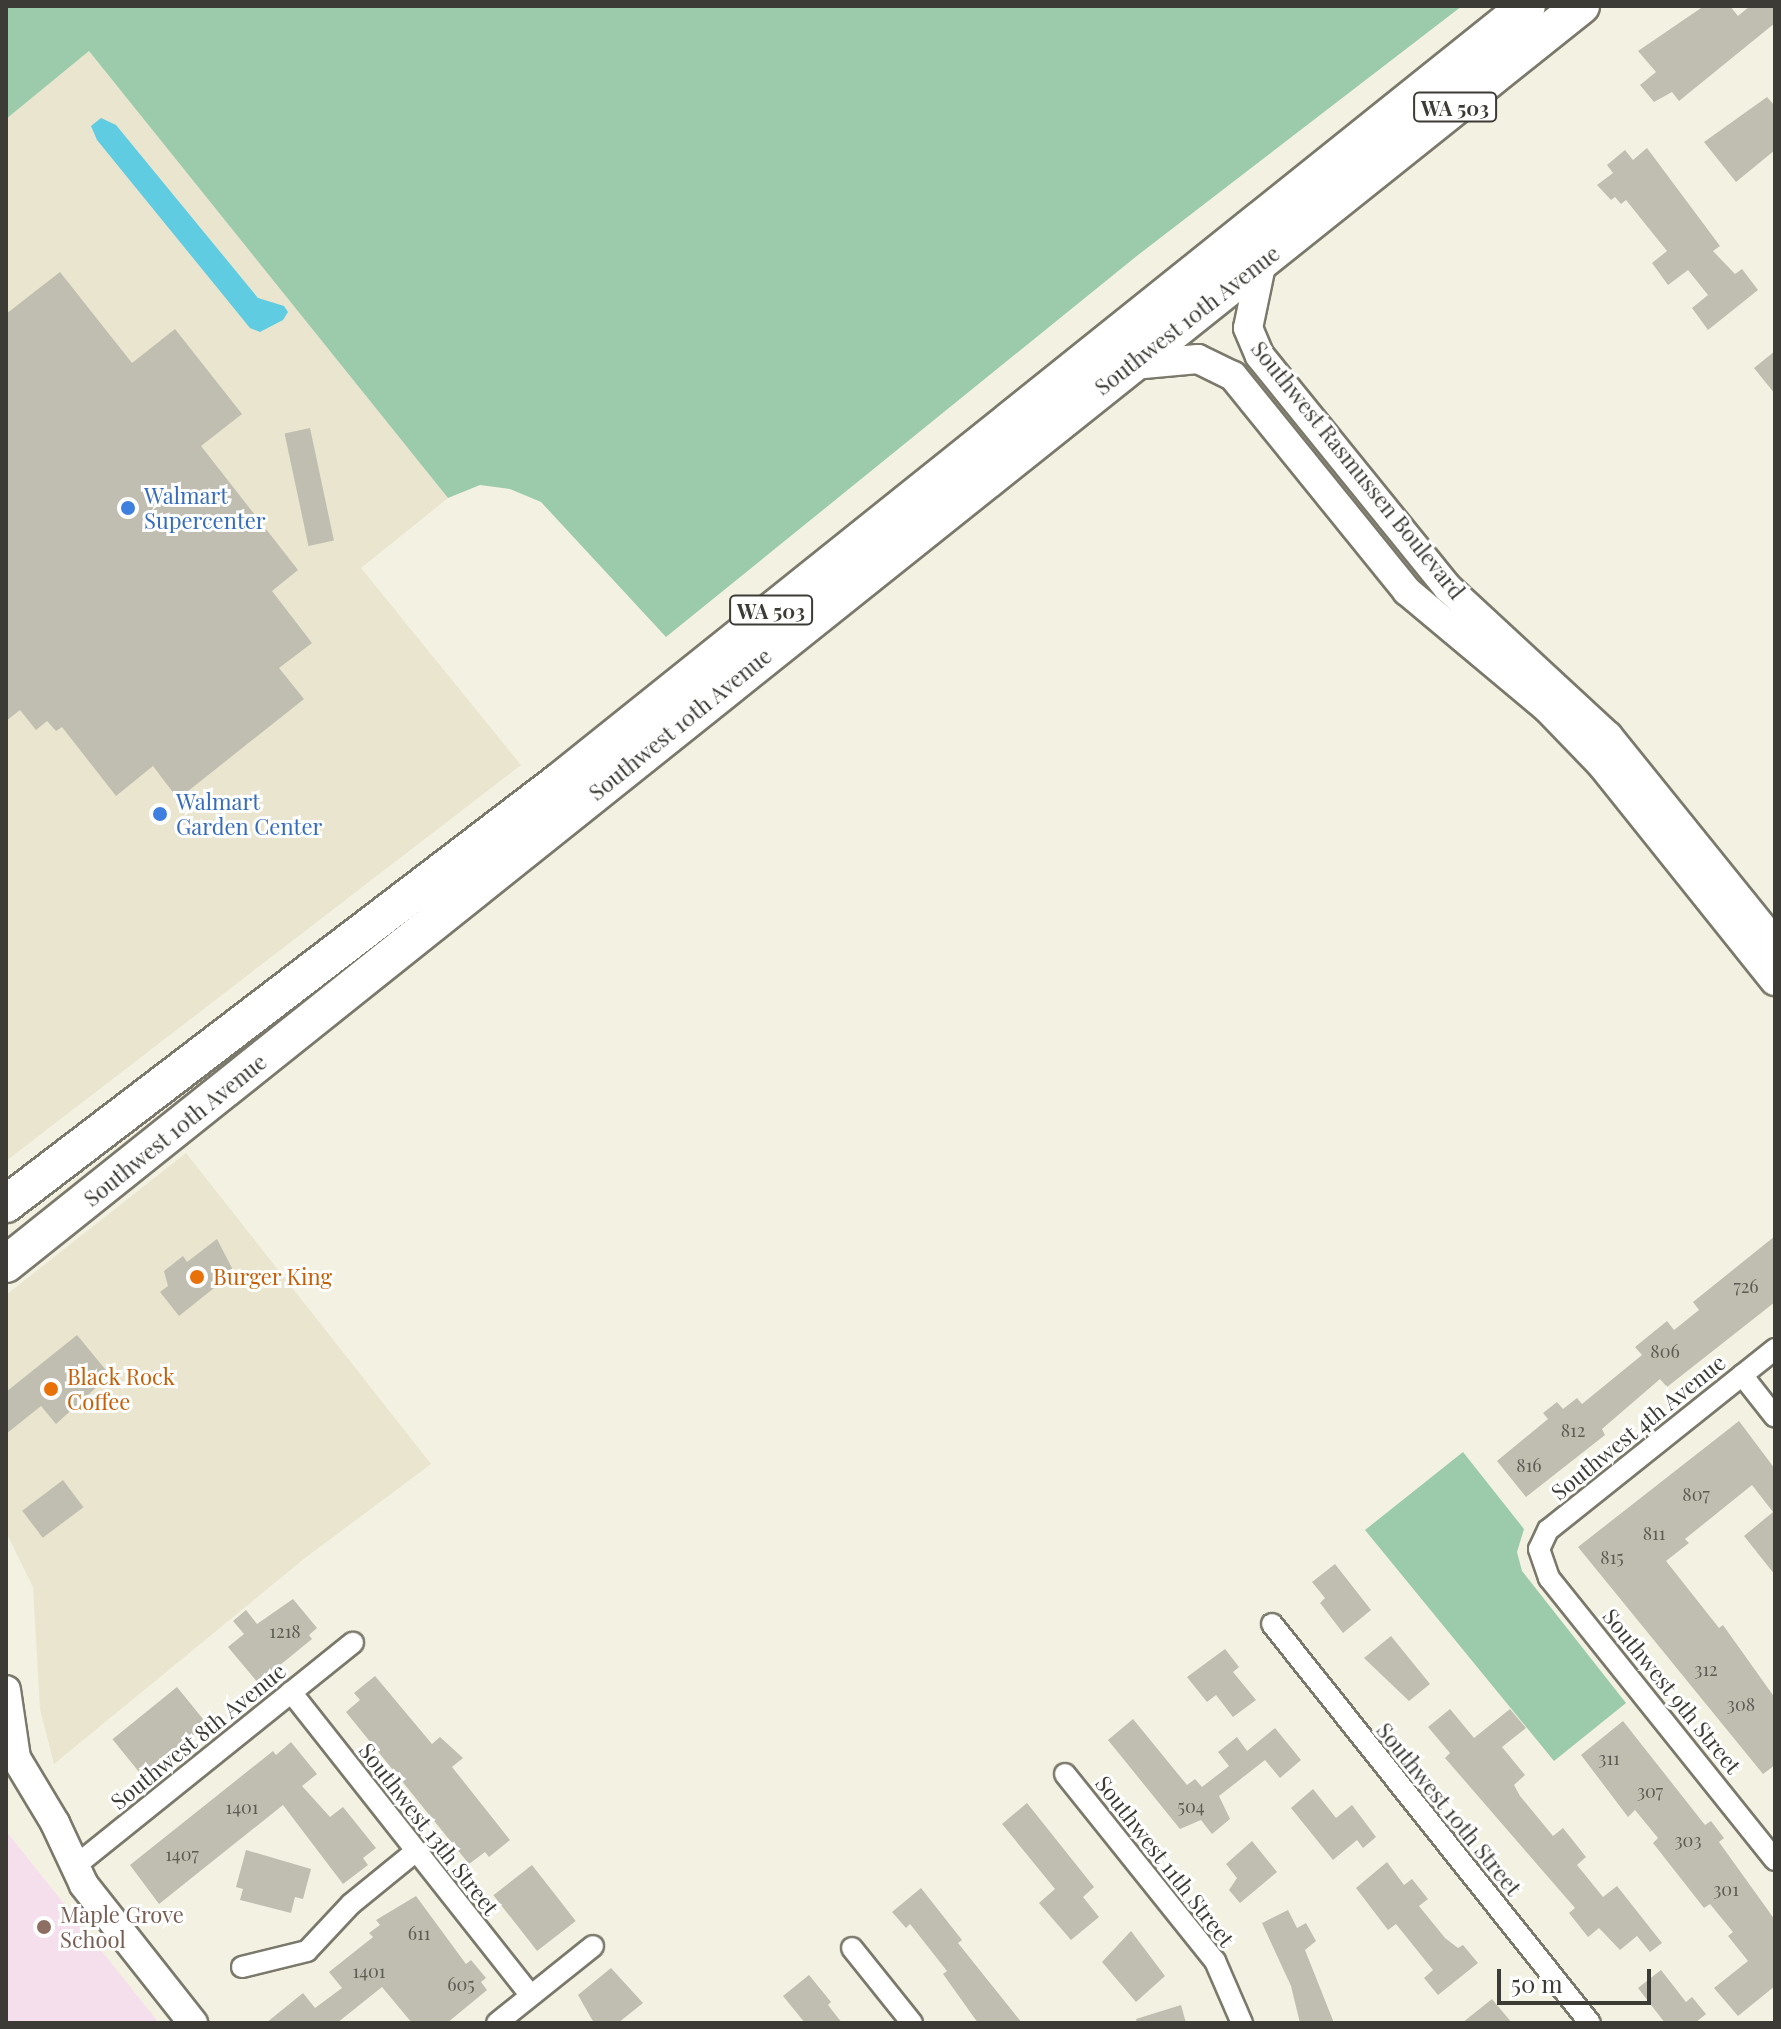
<!DOCTYPE html>
<style>
body{margin:0}
#map{position:relative;width:1781px;height:2029px;overflow:hidden;background:#f3f1e2;font-family:"Playfair Display",serif}
div>[style]{position:absolute}
.built>*{inset:0;background:#e9e5cf}
.education>*{inset:0;background:#f6dfec}
.green>*{inset:0;background:#9ccbac}
.water>*{inset:0;background:#60cce1}
.building>*{inset:0;background:#c0beb0;transform-origin:0 0}
.roads{filter:drop-shadow(2px 0 #7b796b) drop-shadow(-2px 0 #7b796b) drop-shadow(0 2px #7b796b) drop-shadow(0 -2px #7b796b)}
.street>*{height:20px;margin:-10px;padding:0 10px;transform-origin:10px;border-radius:10px;background:#fff}
.secondary>*{height:28px;margin:-14px;padding:0 14px;transform-origin:14px;border-radius:14px;background:#fff}
.highway>*{height:36px;margin:-18px;padding:0 18px;transform-origin:18px;border-radius:18px;background:#fff}
.dots>*{width:22px;height:22px;translate:-50% -50%;box-sizing:border-box;border:4px solid #fff;border-radius:50%}
span{translate:-50% -50%;white-space:nowrap;text-align:center;line-height:1.15;-webkit-text-stroke:6px #fff;paint-order:stroke}
.number-label{font-size:18px;color:#5d5c54}
.number-label span{-webkit-text-stroke-width:0}
.shield-label span{padding:2px 6px;background:#fff;border:2px solid;border-radius:6px;-webkit-text-stroke-width:0}
.shield-label{font-size:20px;color:#3c3b35;font-weight:700}
.street-label{font-size:22px;color:#3c3b35}
.shop-label{font-size:22px;color:#366cbe}
.left{translate:0 -50%;text-align:left}
.food-label{font-size:22px;color:#c56008}
.education-label{font-size:22px;color:#785e54}
.frame{position:absolute;inset:0;border:8px solid #3c3b35;pointer-events:none}
.scale{position:absolute;left:1497px;top:1969px;width:154px;height:36px;box-sizing:border-box;border:4px solid #3c3b35;border-top:0;padding-left:10px;font-size:24px;line-height:28px;white-space:nowrap;color:#3c3b35;-webkit-text-stroke:6px #fff;paint-order:stroke}
</style>
<div id="map">
<div class="built">
<i style="clip-path:polygon(89px 51px,448px 498px,361px 568px,521px 765px,6px 1161px,6px 118px)"></i>
<i style="clip-path:polygon(186px 1153px,431px 1464px,305px 1558px,54px 1764px,40px 1709px,33px 1587px,6px 1532px,6px 1295px)"></i>
</div>
<div class="education">
<i style="clip-path:polygon(6px 1831px,159px 2023px,6px 2023px)"></i>
</div>
<div class="green">
<i style="clip-path:polygon(6px 6px,1462px 6px,1138px 255px,666px 637px,541px 502px,510px 489px,480px 485px,448px 498px,89px 51px,6px 119px)"></i>
<i style="clip-path:polygon(1463px 1452px,1524px 1529px,1517px 1552px,1522px 1571px,1626px 1703px,1554px 1761px,1365px 1530px)"></i>
</div>
<div class="water">
<i style="clip-path:polygon(101px 118px,116px 125px,258px 298px,284px 306px,288px 312px,283px 320px,260px 332px,250px 328px,97px 140px,91px 126px)"></i>
</div>
<div class="building">
<i style="clip-path:polygon(1704px 6px,1730px 6px,1738px 16px,1750px 6px,1775px 6px,1775px 23px,1679px 101px,1672px 92px,1654px 102px,1640px 85px,1656px 72px,1638px 51px)"></i>
<i style="clip-path:polygon(1767px 97px,1775px 106px,1775px 150px,1736px 182px,1704px 142px)"></i>
<i style="clip-path:polygon(1647px 148px,1720px 246px,1713px 251px,1735px 274px,1742px 269px,1758px 290px,1708px 330px,1692px 308px,1708px 295px,1688px 270px,1668px 285px,1652px 263px,1667px 251px,1626px 200px,1621px 204px,1615px 197px,1611px 200px,1597px 185px,1613px 173px,1607px 165px,1625px 150px,1633px 160px)"></i>
<i style="clip-path:polygon(60px 272px,132px 363px,175px 329px,242px 414px,201px 446px,298px 570px,272px 591px,312px 643px,279px 668px,304px 699px,178px 799px,153px 766px,116px 796px,62px 727px,56px 731px,47px 721px,36px 730px,20px 710px,6px 721px,6px 314px)"></i>
<i style="clip-path:polygon(1775px 351px,1775px 394px,1754px 368px)"></i>
<i style="left:310px;top:428px;width:115px;height:26px;rotate:78deg"></i>
<i style="clip-path:polygon(1775px 1236px,1775px 1302px,1667px 1387px,1660px 1379px,1602px 1429px,1605px 1435px,1526px 1497px,1497px 1461px,1548px 1419px,1543px 1413px,1557px 1402px,1563px 1409px,1577px 1398px,1582px 1404px,1642px 1355px,1635px 1347px,1667px 1321px,1674px 1330px,1699px 1310px,1693px 1302px)"></i>
<i style="clip-path:polygon(217px 1239px,234px 1272px,179px 1316px,160px 1292px,168px 1286px,164px 1271px,183px 1256px,187px 1262px)"></i>
<i style="clip-path:polygon(77px 1335px,110px 1375px,56px 1424px,41px 1406px,6px 1434px,6px 1392px)"></i>
<i style="clip-path:polygon(1739px 1421px,1775px 1469px,1775px 1575px,1744px 1536px,1773px 1512px,1752px 1485px,1685px 1539px,1689px 1543px,1666px 1561px,1719px 1628px,1723px 1625px,1775px 1698px,1775px 1765px,1763px 1774px,1578px 1547px)"></i>
<i style="left:63px;top:1480px;width:34px;height:51px;rotate:53deg"></i>
<i style="clip-path:polygon(1335px 1564px,1371px 1610px,1343px 1633px,1320px 1603px,1325px 1598px,1312px 1582px)"></i>
<i style="clip-path:polygon(293px 1599px,317px 1628px,309px 1635px,312px 1639px,258px 1683px,228px 1647px,244px 1634px,233px 1621px,246px 1610px,257px 1624px)"></i>
<i style="clip-path:polygon(1391px 1636px,1430px 1684px,1409px 1701px,1364px 1658px)"></i>
<i style="clip-path:polygon(1225px 1649px,1239px 1667px,1233px 1672px,1256px 1700px,1233px 1717px,1216px 1695px,1207px 1702px,1187px 1677px)"></i>
<i style="clip-path:polygon(375px 1676px,432px 1744px,440px 1737px,463px 1758px,452px 1767px,510px 1840px,489px 1857px,485px 1852px,469px 1864px,346px 1712px,360px 1700px,354px 1693px)"></i>
<i style="left:177px;top:1687px;width:48px;height:83px;rotate:51deg"></i>
<i style="clip-path:polygon(1450px 1709px,1474px 1738px,1510px 1709px,1526px 1728px,1502px 1747px,1525px 1775px,1514px 1785px,1520px 1796px,1553px 1836px,1563px 1828px,1586px 1857px,1577px 1865px,1603px 1897px,1617px 1886px,1662px 1943px,1650px 1952px,1637px 1936px,1620px 1950px,1599px 1928px,1588px 1937px,1569px 1913px,1575px 1908px,1445px 1758px,1450px 1753px,1428px 1727px)"></i>
<i style="clip-path:polygon(1133px 1719px,1187px 1785px,1195px 1779px,1202px 1787px,1229px 1766px,1218px 1752px,1237px 1737px,1247px 1751px,1275px 1728px,1301px 1760px,1280px 1778px,1265px 1760px,1219px 1796px,1230px 1819px,1212px 1834px,1201px 1820px,1180px 1829px,1108px 1740px)"></i>
<i style="clip-path:polygon(1623px 1721px,1705px 1825px,1711px 1821px,1724px 1838px,1719px 1842px,1775px 1920px,1775px 1986px,1738px 2016px,1714px 1988px,1748px 1961px,1728px 1936px,1733px 1932px,1710px 1904px,1704px 1908px,1653px 1843px,1658px 1838px,1635px 1810px,1628px 1817px,1581px 1755px)"></i>
<i style="clip-path:polygon(291px 1742px,317px 1774px,302px 1786px,330px 1817px,343px 1807px,376px 1848px,363px 1858px,368px 1865px,343px 1884px,283px 1805px,159px 1904px,130px 1865px,273px 1751px,276px 1755px)"></i>
<i style="clip-path:polygon(1313px 1789px,1336px 1818px,1352px 1805px,1376px 1837px,1363px 1848px,1357px 1840px,1333px 1860px,1291px 1808px)"></i>
<i style="clip-path:polygon(1027px 1803px,1094px 1887px,1083px 1897px,1099px 1917px,1071px 1940px,1039px 1903px,1055px 1889px,1002px 1824px)"></i>
<i style="clip-path:polygon(1252px 1841px,1277px 1872px,1240px 1903px,1229px 1890px,1237px 1878px,1226px 1864px)"></i>
<i style="clip-path:polygon(246px 1850px,311px 1869px,303px 1899px,295px 1897px,291px 1913px,240px 1900px,243px 1889px,236px 1887px)"></i>
<i style="clip-path:polygon(1387px 1862px,1404px 1885px,1412px 1879px,1428px 1899px,1419px 1906px,1445px 1938px,1458px 1948px,1463px 1945px,1478px 1963px,1438px 1995px,1424px 1978px,1433px 1970px,1396px 1924px,1388px 1930px,1356px 1888px)"></i>
<i style="left:532px;top:1865px;width:71px;height:49px;rotate:52deg"></i>
<i style="clip-path:polygon(921px 1888px,962px 1940px,958px 1943px,1022px 2023px,978px 2023px,943px 1974px,947px 1971px,910px 1924px,906px 1928px,892px 1912px)"></i>
<i style="clip-path:polygon(416px 1896px,466px 1964px,471px 1960px,486px 1978px,481px 1982px,487px 1990px,447px 2023px,412px 2023px,382px 1987px,337px 2023px,266px 2023px,303px 1993px,315px 2008px,342px 1988px,329px 1972px,373px 1937px,369px 1933px,380px 1925px,376px 1920px)"></i>
<i style="clip-path:polygon(1288px 1910px,1297px 1928px,1306px 1923px,1316px 1941px,1305px 1950px,1334px 2023px,1300px 2023px,1291px 1986px,1262px 1923px)"></i>
<i style="clip-path:polygon(1131px 1931px,1165px 1976px,1136px 2002px,1102px 1962px)"></i>
<i style="clip-path:polygon(611px 1968px,643px 2003px,618px 2023px,594px 2023px,578px 1995px)"></i>
<i style="clip-path:polygon(1661px 1970px,1686px 2002px,1692px 1997px,1706px 2014px,1695px 2023px,1665px 2023px,1638px 1988px)"></i>
<i style="clip-path:polygon(809px 1975px,831px 2002px,828px 2005px,842px 2023px,805px 2023px,783px 1996px)"></i>
<i style="clip-path:polygon(1492px 1999px,1512px 2023px,1462px 2023px)"></i>
<i style="clip-path:polygon(1181px 2005px,1186px 2023px,1137px 2023px,1136px 2019px)"></i>
</div>
<div class="roads">
<div class="street">
<i style="left:1775px;top:1349px;width:290px;rotate:141.4deg"></i>
<i style="left:1548px;top:1530px;width:21px;rotate:115deg"></i>
<i style="left:1539px;top:1549px;width:31px;rotate:71deg"></i>
<i style="left:1549px;top:1578px;width:361px;rotate:51.3deg"></i>
<i style="left:1742px;top:1375px;width:53px;rotate:51.8deg"></i>
<i style="left:1272px;top:1624px;width:510px;rotate:51.45deg"></i>
<i style="left:291px;top:1692px;width:386px;rotate:51.7deg"></i>
<i style="left:1065px;top:1774px;width:240px;rotate:51.3deg"></i>
<i style="left:1215px;top:1961px;width:68px;rotate:66.5deg"></i>
<i style="left:74px;top:1867px;width:358px;rotate:-38.8deg"></i>
<i style="left:852px;top:1948px;width:96px;rotate:51.3deg"></i>
<i style="left:242px;top:1967px;width:67px;rotate:-13.8deg"></i>
<i style="left:307px;top:1951px;width:64px;rotate:-46.9deg"></i>
<i style="left:351px;top:1904px;width:84px;rotate:-39.2deg"></i>
<i style="left:497px;top:2023px;width:123px;rotate:-38.7deg"></i>
</div>
<div class="secondary">
<i style="left:1262px;top:261px;width:68px;rotate:101.8deg"></i>
<i style="left:1248px;top:328px;width:30px;rotate:67deg"></i>
<i style="left:1260px;top:356px;width:299px;rotate:51deg"></i>
<i style="left:1448px;top:588px;width:218px;rotate:42.8deg"></i>
<i style="left:1608px;top:736px;width:266px;rotate:51.1deg"></i>
<i style="left:1133px;top:365px;width:65px;rotate:-5.3deg"></i>
<i style="left:1198px;top:359px;width:39px;rotate:26deg"></i>
<i style="left:1233px;top:376px;width:277px;rotate:51deg"></i>
<i style="left:1407px;top:591px;width:182px;rotate:39.9deg"></i>
<i style="left:1547px;top:708px;width:78px;rotate:46deg"></i>
<i style="left:1601px;top:764px;width:278px;rotate:51.3deg"></i>
<i style="left:6px;top:1690px;width:69px;rotate:81.6deg"></i>
<i style="left:16px;top:1758px;width:76px;rotate:59deg"></i>
<i style="left:55px;top:1823px;width:68px;rotate:64.9deg"></i>
<i style="left:84px;top:1885px;width:176px;rotate:51.7deg"></i>
</div>
<div class="highway">
<i style="left:6px;top:1204px;width:697px;rotate:-37.36deg"></i>
<i style="left:560px;top:781px;width:1239px;rotate:-38.71deg"></i>
<i style="left:6px;top:1264px;width:2016px;rotate:-38.62deg"></i>
</div>
</div>
<div class="dots">
<i style="left:128px;top:508px;background:#3f7fe0"></i>
<i style="left:160px;top:814px;background:#3f7fe0"></i>
<i style="left:197px;top:1277px;background:#e8710a"></i>
<i style="left:51px;top:1389px;background:#e8710a"></i>
<i style="left:44px;top:1927px;background:#8d6e63"></i>
</div>
<div class="number-label">
<span style="left:1746px;top:1286px">726</span>
<span style="left:1665px;top:1351px">806</span>
<span style="left:1573px;top:1430px">812</span>
<span style="left:1529px;top:1465px">816</span>
<span style="left:1696px;top:1494px">807</span>
<span style="left:1654px;top:1533px">811</span>
<span style="left:1612px;top:1557px">815</span>
<span style="left:285px;top:1631px">1218</span>
<span style="left:1706px;top:1669px">312</span>
<span style="left:1741px;top:1704px">308</span>
<span style="left:1609px;top:1758px">311</span>
<span style="left:1650px;top:1791px">307</span>
<span style="left:1191px;top:1806px">504</span>
<span style="left:242px;top:1807px">1401</span>
<span style="left:1688px;top:1840px">303</span>
<span style="left:182px;top:1854px">1407</span>
<span style="left:1726px;top:1889px">301</span>
<span style="left:419px;top:1933px">611</span>
<span style="left:369px;top:1971px">1401</span>
<span style="left:461px;top:1984px">605</span>
</div>
<div class="shield-label">
<span style="left:1455px;top:107px">WA 503</span>
<span style="left:771px;top:610px">WA 503</span>
</div>
<div class="street-label">
<span style="left:1187px;top:320px;rotate:-38deg">Southwest 10th Avenue</span>
<span style="left:1358px;top:470px;rotate:51deg">Southwest Rasmussen Boulevard</span>
<span style="left:680px;top:724px;rotate:-39deg">Southwest 10th Avenue</span>
<span style="left:175px;top:1130px;rotate:-39deg">Southwest 10th Avenue</span>
<span style="left:1638px;top:1427px;rotate:-39deg">Southwest 4th Avenue</span>
<span style="left:1672px;top:1691px;rotate:51deg">Southwest 9th Street</span>
<span style="left:198px;top:1736px;rotate:-39deg">Southwest 8th Avenue</span>
<span style="left:1449px;top:1809px;rotate:51deg">Southwest 10th Street</span>
<span style="left:429px;top:1829px;rotate:52deg">Southwest 13th Street</span>
<span style="left:1165px;top:1861px;rotate:52deg">Southwest 11th Street</span>
</div>
<div class="shop-label">
<span class="left" style="left:144px;top:508px">Walmart<br>Supercenter</span>
<span class="left" style="left:176px;top:814px">Walmart<br>Garden Center</span>
</div>
<div class="food-label">
<span class="left" style="left:213px;top:1277px">Burger King</span>
<span class="left" style="left:67px;top:1389px">Black Rock<br>Coffee</span>
</div>
<div class="education-label">
<span class="left" style="left:60px;top:1927px">Maple Grove<br>School</span>
</div>
<div class="frame"></div>
<div class="scale">50 m</div>
</div>
